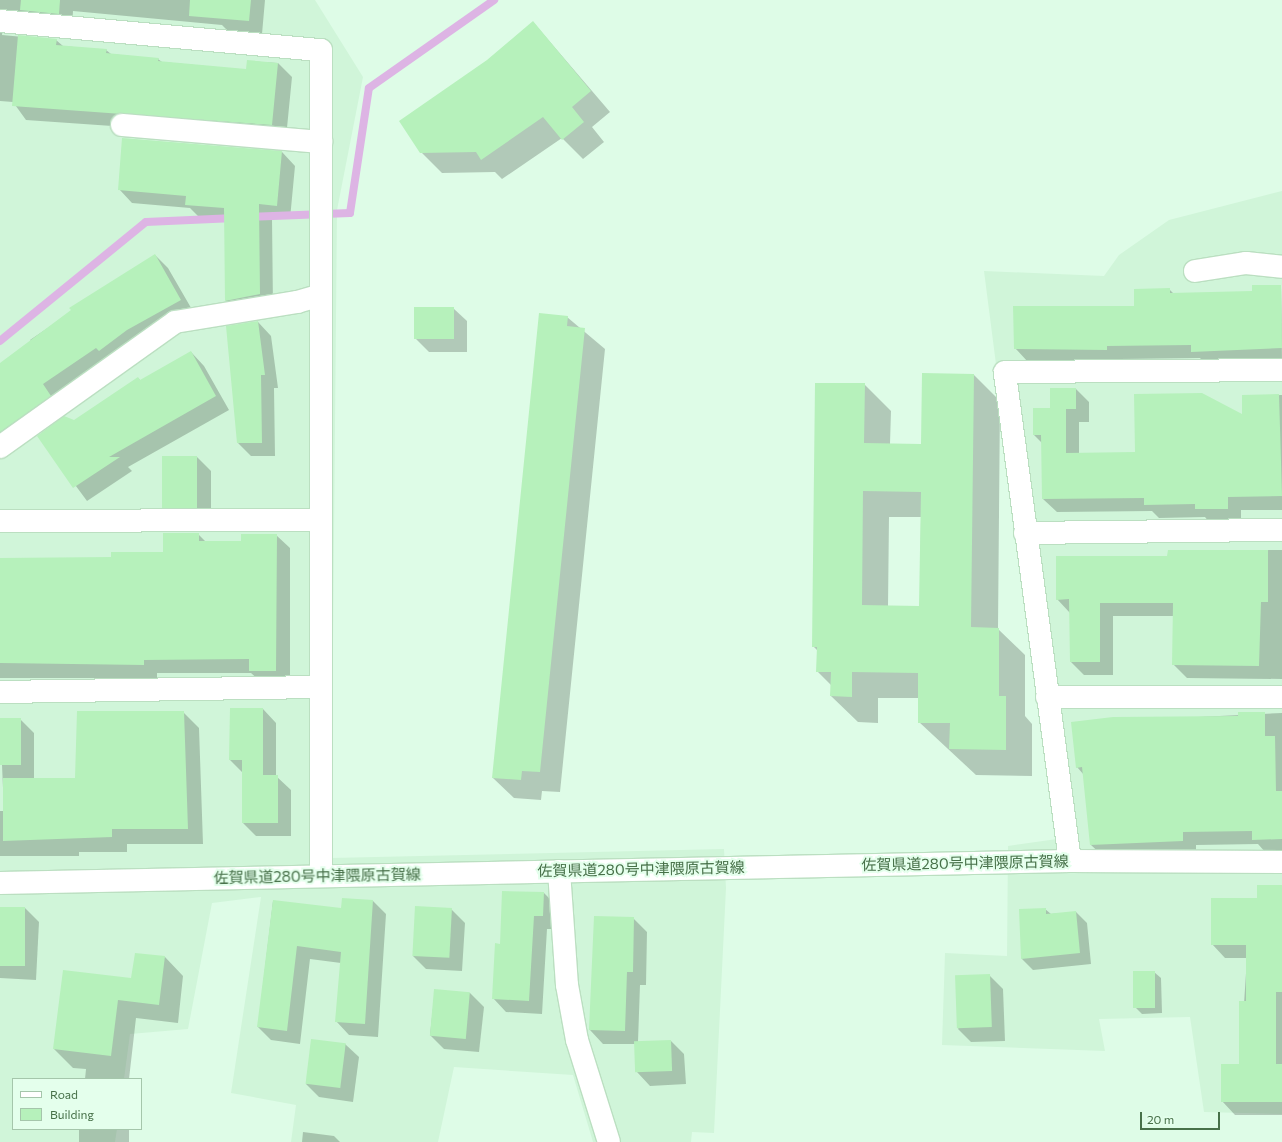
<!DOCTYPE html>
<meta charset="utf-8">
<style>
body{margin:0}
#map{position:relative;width:1282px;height:1142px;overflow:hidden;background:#defce7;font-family:Commissioner,"Noto Sans JP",sans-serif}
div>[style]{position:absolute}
.residential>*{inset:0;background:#d0f5d9}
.shadow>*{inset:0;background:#0003;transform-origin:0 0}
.stream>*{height:8px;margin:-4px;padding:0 4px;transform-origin:4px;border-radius:4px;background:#ddb4e4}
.building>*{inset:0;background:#b6f1bb;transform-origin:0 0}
.roads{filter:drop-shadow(1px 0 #bbdfc1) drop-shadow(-1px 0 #bbdfc1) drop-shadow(0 1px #bbdfc1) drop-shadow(0 -1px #bbdfc1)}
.street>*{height:22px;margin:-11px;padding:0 11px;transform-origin:11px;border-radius:11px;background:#fff}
.secondary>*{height:22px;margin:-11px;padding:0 11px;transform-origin:11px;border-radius:11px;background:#fff}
span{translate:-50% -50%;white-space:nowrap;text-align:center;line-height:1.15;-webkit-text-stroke:4px #e4ffec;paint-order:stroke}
.street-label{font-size:15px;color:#477149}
.legend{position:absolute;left:12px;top:1078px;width:130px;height:52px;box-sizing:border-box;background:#e4ffec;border:1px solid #a5c6ab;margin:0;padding:5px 7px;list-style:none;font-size:12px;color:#477149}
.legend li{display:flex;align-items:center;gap:8px;height:20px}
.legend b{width:20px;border:1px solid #a5c6ab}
.scale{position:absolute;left:1140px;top:1112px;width:80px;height:18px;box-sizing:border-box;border:2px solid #477149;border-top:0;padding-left:5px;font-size:12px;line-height:14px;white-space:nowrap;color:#477149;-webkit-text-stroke:3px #e4ffec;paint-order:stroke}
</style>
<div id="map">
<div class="residential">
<i style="clip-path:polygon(0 0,315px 0,363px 77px,337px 210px,331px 858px,724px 849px,726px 888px,714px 1133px,692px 1132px,691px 1142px,593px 1142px,573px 1075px,454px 1067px,438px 1142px,291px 1142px,296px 1105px,231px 1093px,261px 897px,212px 903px,188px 1029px,130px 1034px,124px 1079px,13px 1079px,13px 1129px,117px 1129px,115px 1142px,0 1142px)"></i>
<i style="clip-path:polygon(1282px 191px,1282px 1114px,1204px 1112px,1190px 1017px,1099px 1019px,1105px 1051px,942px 1045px,945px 953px,1007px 956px,1008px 846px,1057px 839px,984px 271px,1104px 276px,1119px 255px,1169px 220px)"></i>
</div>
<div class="shadow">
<i style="clip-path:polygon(0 0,265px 0,262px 34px,228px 31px,222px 25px,73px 11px,72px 27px,3px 28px,2px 35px,56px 40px,63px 46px,106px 50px,111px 54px,158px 59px,162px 62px,247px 70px,247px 61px,278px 63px,292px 77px,286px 138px,26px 120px,13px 102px,0 101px)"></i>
<i style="clip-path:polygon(533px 22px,610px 112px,592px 127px,604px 142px,583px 159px,562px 138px,502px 179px,495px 172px,442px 173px,421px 152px,488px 60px)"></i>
<i style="clip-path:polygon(282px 152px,295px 166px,290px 219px,272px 217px,273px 307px,240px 314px,226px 301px,225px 220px,200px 218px,190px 208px,132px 203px,119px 189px)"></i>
<i style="clip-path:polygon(155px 255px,168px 268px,194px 313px,0 454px,0 364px,32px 343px,30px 340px)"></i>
<i style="clip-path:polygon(1281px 286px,1282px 361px,1206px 365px,1200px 358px,1120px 359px,1120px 363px,1028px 362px,1015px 348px,1135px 307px,1169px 289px,1174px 294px,1253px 292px)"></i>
<i style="clip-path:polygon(453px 308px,467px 321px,467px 352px,429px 352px,415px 338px)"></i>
<i style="clip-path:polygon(567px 317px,605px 349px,560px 792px,542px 791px,541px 800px,514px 798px,493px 778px)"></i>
<i style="clip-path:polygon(258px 322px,271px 336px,278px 388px,274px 388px,275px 456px,251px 456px,238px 443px)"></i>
<i style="clip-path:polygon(191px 352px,204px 366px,229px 410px,128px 467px,132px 471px,87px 501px,39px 436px,74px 421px,138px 378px,141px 381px)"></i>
<i style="clip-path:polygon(evenodd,974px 375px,1000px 401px,998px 629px,1025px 655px,1025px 716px,1032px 724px,1032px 776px,976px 775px,919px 722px,919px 698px,878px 698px,878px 723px,858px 722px,831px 696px,832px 686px,817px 671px,818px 651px,813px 646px,864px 384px,891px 411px,890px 444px,922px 445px,974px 375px,889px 517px,921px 517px,920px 607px,888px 607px,889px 517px)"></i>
<i style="clip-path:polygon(1076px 389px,1089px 402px,1089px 422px,1079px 422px,1079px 454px,1136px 453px,1243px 416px,1243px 396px,1282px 395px,1282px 510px,1241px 510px,1241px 522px,1209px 522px,1205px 517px,1159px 518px,1152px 511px,1057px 512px,1043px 499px,1042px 443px,1034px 435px,1051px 409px)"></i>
<i style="clip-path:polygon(163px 457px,197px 457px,211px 471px,211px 521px,177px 521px,164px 508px)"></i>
<i style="clip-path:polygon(198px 534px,206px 542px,242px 542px,276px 535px,290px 548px,290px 684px,263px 684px,251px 673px,157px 673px,157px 678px,0 678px,0 558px,112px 558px,164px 553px)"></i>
<i style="clip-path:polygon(1282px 550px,1282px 679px,1187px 678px,1173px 664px,1174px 616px,1113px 616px,1113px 675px,1084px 675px,1071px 662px,1070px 613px,1057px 599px,1168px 557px,1169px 551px)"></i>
<i style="clip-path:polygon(231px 709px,263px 709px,276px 723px,276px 776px,291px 790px,291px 836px,256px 836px,243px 823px,243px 773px,230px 760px)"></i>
<i style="clip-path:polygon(183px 712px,199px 728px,203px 844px,127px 844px,127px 852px,79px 852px,79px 856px,0 856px,0 811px,4px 811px,0 719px,20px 719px,34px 733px,34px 779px,76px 779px)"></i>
<i style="clip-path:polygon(1282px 713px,1282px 852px,1266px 853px,1258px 844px,1196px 845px,1196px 855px,1105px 858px,1091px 845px,1084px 775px,1077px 767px,1072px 723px)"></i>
<i style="clip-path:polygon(1282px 886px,1282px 1115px,1235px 1115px,1222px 1101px,1240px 1065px,1247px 958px,1225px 958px,1212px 944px,1258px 899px)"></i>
<i style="clip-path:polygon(544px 893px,557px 906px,557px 929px,547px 929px,542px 1014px,506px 1012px,493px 998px,501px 945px)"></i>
<i style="clip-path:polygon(273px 901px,342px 909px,373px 901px,386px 914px,378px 1037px,349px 1035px,336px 1021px,341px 963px,310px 959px,300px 1044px,271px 1040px,258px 1027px)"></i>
<i style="clip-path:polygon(0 908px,25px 908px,39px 922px,36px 980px,0 978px)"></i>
<i style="clip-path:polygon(451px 909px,465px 923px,462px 971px,426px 969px,413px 956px)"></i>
<i style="clip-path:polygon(1045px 909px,1051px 914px,1076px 912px,1087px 923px,1091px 964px,1033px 970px,1022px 959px,1020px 910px)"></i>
<i style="clip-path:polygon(595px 917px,633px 918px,647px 932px,646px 985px,640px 985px,638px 1042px,671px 1041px,684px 1054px,686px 1084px,650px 1086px,637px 1072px,636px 1044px,603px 1044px,590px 1030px)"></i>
<i style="clip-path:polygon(165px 957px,183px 976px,178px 1023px,136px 1018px,129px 1079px,85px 1079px,86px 1069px,73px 1068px,54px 1049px,132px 979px)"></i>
<i style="clip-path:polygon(1154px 972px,1161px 978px,1162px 1013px,1142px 1014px,1136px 1008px)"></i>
<i style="clip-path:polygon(989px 975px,1003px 989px,1005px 1041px,971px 1042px,958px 1029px)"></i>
<i style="clip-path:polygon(435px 990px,470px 993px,484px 1007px,479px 1052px,444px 1049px,430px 1035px)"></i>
<i style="clip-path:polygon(345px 1044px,359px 1057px,353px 1102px,319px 1097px,306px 1084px)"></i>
<i style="left:79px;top:1129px;width:50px;height:13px"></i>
<i style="clip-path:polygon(303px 1132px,334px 1136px,340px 1142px,302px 1142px)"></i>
</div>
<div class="stream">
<i style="left:248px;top:217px;width:102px;rotate:-2.2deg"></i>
<i style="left:350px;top:213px;width:126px;rotate:-81.4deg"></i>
<i style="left:369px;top:88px;width:153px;rotate:-35.1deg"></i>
<i style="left:0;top:341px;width:188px;rotate:-39.2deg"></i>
<i style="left:146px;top:222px;width:89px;rotate:-2.6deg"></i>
</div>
<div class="building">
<i style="clip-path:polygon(21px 0,60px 0,59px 14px,20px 10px)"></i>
<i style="clip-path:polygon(190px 0,251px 0,249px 21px,189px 16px)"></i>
<i style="clip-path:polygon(533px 21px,591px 91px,572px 107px,584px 122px,562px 140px,543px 117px,481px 160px,476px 152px,420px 153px,399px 121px,487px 60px)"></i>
<i style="clip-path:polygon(18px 35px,57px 39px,56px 45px,107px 49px,106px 53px,159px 58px,158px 61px,246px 69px,247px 60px,278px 63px,272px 125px,12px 106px)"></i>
<i style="clip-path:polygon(122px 138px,282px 151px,277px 206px,259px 204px,260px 294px,225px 301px,224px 208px,185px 205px,186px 196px,118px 190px)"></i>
<i style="clip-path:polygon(155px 254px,181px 300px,127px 330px,99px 351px,96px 348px,43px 384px,51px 396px,0 432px,0 363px,71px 310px,69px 308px)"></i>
<i style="clip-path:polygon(1252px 285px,1281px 285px,1282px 348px,1191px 352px,1191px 345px,1107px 346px,1107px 350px,1014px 349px,1013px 306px,1134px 306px,1134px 289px,1170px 288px,1170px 293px,1252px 291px)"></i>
<i style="left:414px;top:307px;width:40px;height:32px"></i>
<i style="clip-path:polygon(539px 313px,568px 316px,567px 326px,585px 328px,540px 772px,522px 771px,521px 780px,492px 778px)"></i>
<i style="clip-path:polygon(258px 321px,265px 375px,261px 375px,262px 443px,237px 443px,226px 326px)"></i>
<i style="clip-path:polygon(191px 351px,216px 396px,109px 457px,120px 457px,73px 488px,37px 436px,64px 416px,74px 420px,138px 377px,140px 380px)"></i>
<i style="clip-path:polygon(evenodd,922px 373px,974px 374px,971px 627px,999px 628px,999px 696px,1006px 696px,1006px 750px,949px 749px,950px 723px,918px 723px,918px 673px,852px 672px,852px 697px,830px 696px,831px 672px,816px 672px,817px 647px,812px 647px,815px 383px,865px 383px,864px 443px,921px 444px,922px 373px,863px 491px,921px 492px,919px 606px,862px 605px,863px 491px)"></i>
<i style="clip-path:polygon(1050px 388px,1076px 388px,1076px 409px,1066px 409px,1066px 453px,1135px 452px,1134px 394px,1202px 393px,1242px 414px,1242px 395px,1279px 394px,1282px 496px,1228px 497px,1228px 509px,1195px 509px,1195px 504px,1144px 505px,1144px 498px,1042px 499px,1041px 435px,1033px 435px,1033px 408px,1050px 408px)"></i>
<i style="left:162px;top:456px;width:35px;height:52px"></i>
<i style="clip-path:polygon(163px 533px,199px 533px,199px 541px,241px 541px,241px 534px,277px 534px,276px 671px,249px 671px,249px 659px,144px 660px,144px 665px,0 663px,0 558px,111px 557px,111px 552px,163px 552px)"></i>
<i style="clip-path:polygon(1168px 550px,1268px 550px,1268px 602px,1261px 602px,1259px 666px,1172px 665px,1173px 603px,1100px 603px,1100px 662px,1070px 662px,1069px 599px,1056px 600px,1056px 556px,1167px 556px)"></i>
<i style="clip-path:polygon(230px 708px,263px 708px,263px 775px,278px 775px,278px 823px,242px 823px,242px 760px,229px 760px)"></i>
<i style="clip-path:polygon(77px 711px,184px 711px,188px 829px,112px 829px,112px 837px,3px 841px,3px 778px,75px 778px)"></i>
<i style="clip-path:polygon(1238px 712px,1265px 712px,1265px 736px,1275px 736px,1276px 791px,1282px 791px,1282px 839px,1252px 840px,1252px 831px,1183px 832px,1183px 841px,1090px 845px,1082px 767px,1076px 768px,1071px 722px,1113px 717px,1238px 716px)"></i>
<i style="left:0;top:718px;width:21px;height:47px"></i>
<i style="clip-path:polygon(1257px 885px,1282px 885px,1282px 992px,1276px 992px,1276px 1064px,1282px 1064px,1282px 1102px,1221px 1102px,1221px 1064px,1239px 1064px,1239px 1001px,1246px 1001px,1246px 945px,1211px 945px,1211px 898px,1257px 898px)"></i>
<i style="clip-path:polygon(502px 891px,544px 892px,543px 916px,534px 916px,529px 1001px,492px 999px,495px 943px,500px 944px)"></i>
<i style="clip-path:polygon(342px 898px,373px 900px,365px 1024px,335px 1022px,341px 952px,297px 946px,287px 1031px,257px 1027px,273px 900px,341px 908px)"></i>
<i style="left:415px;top:906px;width:37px;height:50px;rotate:3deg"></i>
<i style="left:0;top:907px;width:25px;height:59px"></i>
<i style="clip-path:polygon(1046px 908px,1046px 914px,1076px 911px,1080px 953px,1021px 959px,1019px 909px)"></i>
<i style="clip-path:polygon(594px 916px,634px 917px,633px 972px,627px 972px,625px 1031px,589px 1030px)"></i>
<i style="clip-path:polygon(135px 953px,165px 956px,159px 1005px,118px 1000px,111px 1056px,53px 1049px,63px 970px,131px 978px)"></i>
<i style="left:1133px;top:971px;width:22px;height:37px"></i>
<i style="left:990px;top:974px;width:53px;height:35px;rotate:88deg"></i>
<i style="left:434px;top:989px;width:36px;height:47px;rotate:5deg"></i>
<i style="left:311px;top:1039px;width:35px;height:45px;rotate:7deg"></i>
<i style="left:671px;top:1040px;width:31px;height:37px;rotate:88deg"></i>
</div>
<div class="roads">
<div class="street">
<i style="left:0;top:21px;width:322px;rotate:5.2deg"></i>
<i style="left:321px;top:50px;width:826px;rotate:90deg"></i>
<i style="left:122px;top:125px;width:200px;rotate:4.9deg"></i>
<i style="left:1195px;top:271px;width:52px;rotate:-8.9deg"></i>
<i style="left:1246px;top:263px;width:36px;rotate:6deg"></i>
<i style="left:0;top:447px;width:215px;rotate:-35.5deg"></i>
<i style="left:175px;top:322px;width:124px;rotate:-9.3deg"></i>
<i style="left:297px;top:302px;width:25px;rotate:-16deg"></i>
<i style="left:0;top:521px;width:321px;rotate:-0.2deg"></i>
<i style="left:1025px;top:533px;width:257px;rotate:-0.7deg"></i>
<i style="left:0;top:692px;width:321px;rotate:-0.9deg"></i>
<i style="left:1047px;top:697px;width:235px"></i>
<i style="left:1070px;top:861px;width:493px;rotate:-97.6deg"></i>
<i style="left:1005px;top:372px;width:277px;rotate:-0.4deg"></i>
<i style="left:559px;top:871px;width:114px;rotate:86deg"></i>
<i style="left:567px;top:985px;width:56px;rotate:79.7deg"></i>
<i style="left:577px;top:1040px;width:107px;rotate:72.6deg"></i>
</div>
<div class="secondary">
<i style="left:0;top:883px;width:1070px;rotate:-1.18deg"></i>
<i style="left:1070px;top:861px;width:212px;rotate:0.3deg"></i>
</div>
</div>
<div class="street-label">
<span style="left:965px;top:863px;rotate:-1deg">佐賀県道280号中津隈原古賀線</span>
<span style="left:641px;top:869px;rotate:-1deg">佐賀県道280号中津隈原古賀線</span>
<span style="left:317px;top:876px;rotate:-1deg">佐賀県道280号中津隈原古賀線</span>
</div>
<ul class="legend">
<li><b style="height:5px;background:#fff"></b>Road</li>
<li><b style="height:11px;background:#b6f1bb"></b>Building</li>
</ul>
<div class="scale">20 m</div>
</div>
